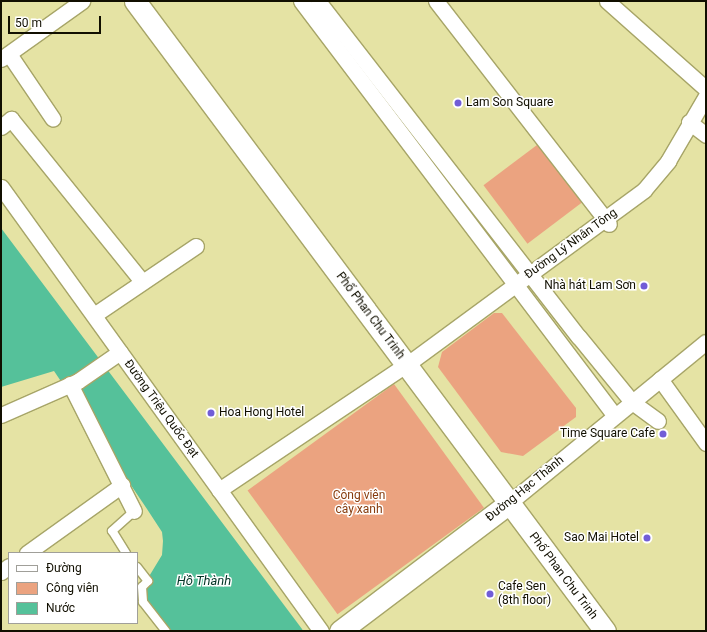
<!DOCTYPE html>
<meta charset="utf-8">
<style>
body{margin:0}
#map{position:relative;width:707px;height:632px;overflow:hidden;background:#e5e3a4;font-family:Roboto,sans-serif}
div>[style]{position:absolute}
.green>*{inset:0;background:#eba380;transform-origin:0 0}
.water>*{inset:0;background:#55c19a}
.roads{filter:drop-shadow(1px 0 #a7a568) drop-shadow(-1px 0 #a7a568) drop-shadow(0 1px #a7a568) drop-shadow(0 -1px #a7a568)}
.lane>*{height:8px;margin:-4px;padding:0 4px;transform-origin:4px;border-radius:4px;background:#fff}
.street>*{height:15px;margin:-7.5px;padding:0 7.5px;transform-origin:7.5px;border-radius:7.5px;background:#fff}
.secondary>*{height:21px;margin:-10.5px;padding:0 10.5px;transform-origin:10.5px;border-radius:10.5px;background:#fff}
.dots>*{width:11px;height:11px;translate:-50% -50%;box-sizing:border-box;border:2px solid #fff;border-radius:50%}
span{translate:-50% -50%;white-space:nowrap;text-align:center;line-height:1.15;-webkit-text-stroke:3px #fff;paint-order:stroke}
.poi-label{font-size:12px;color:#110f00}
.left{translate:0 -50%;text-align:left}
.right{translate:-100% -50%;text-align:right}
.street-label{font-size:12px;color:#110f00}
.park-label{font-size:12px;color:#873c0e}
.water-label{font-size:13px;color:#043627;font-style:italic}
.frame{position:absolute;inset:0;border:2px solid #110f00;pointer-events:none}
.legend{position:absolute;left:8px;top:552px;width:130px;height:72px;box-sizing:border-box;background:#fff;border:1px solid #a09f99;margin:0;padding:5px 7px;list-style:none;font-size:12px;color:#110f00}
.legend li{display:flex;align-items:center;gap:8px;height:20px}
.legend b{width:20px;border:1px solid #a09f99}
.scale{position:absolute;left:8px;top:16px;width:93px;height:18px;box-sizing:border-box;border:2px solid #110f00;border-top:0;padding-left:5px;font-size:12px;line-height:14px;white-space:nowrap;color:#110f00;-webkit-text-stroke:3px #fff;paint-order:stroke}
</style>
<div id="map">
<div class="green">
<i style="left:541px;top:142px;width:73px;height:72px;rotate:53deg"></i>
<i style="clip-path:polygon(494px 313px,502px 313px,576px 408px,576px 417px,523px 456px,501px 452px,438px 367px,442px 352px)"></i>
<i style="left:394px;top:384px;width:153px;height:181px;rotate:54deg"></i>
</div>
<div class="water">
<i style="clip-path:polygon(1px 228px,302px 629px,303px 631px,168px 631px,146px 603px,142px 588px,162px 555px,163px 541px,162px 532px,147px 509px,54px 371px,1px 387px)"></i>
</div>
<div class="roads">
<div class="lane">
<i style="left:126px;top:553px;width:26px;rotate:-122deg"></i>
<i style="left:112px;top:531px;width:30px;rotate:-42deg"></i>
<i style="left:137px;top:567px;width:18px;rotate:52deg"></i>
<i style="left:148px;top:581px;width:8px;rotate:135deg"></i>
<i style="left:142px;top:587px;width:15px;rotate:86deg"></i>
<i style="left:143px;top:602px;width:37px;rotate:52deg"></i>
</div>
<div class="street">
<i style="left:301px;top:1px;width:520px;rotate:52.89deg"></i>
<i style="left:318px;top:1px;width:425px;rotate:52.2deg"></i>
<i style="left:579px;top:337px;width:84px;rotate:50.8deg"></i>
<i style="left:632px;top:402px;width:32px;rotate:36deg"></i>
<i style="left:436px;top:1px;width:282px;rotate:52.2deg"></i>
<i style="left:607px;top:1px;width:132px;rotate:41.6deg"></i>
<i style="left:9px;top:54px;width:78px;rotate:55.9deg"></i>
<i style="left:1px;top:59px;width:100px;rotate:-35.6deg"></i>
<i style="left:689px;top:122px;width:21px;rotate:37deg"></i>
<i style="left:1px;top:127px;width:13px;rotate:-39deg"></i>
<i style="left:11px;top:119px;width:207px;rotate:51.1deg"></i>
<i style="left:1px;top:187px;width:547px;rotate:54.22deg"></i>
<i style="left:94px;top:315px;width:123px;rotate:-34.1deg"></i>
<i style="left:660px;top:379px;width:79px;rotate:54.3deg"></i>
<i style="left:70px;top:384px;width:142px;rotate:63.3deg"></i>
<i style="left:1px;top:415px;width:84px;rotate:-23.8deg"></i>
<i style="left:78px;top:381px;width:51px;rotate:-34.6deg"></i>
<i style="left:219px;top:490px;width:225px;rotate:-33.8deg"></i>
<i style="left:406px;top:365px;width:295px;rotate:-36.3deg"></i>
<i style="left:644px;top:190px;width:38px;rotate:-50deg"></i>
<i style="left:668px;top:161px;width:75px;rotate:-59.7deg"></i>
<i style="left:509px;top:503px;width:254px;rotate:-39.3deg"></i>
<i style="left:27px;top:553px;width:117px;rotate:-35.6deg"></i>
<i style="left:1px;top:572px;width:10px;rotate:-37deg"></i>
</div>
<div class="secondary">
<i style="left:135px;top:1px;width:786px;rotate:53.28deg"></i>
<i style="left:340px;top:631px;width:212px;rotate:-37.1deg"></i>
</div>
</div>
<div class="dots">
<i style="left:458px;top:103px;background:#715dd7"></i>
<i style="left:644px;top:286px;background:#715dd7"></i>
<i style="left:211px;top:413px;background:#715dd7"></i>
<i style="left:663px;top:434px;background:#715dd7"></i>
<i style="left:647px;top:538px;background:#715dd7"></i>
<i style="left:490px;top:594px;background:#715dd7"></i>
</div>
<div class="poi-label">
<span class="left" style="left:466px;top:103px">Lam Son Square</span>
<span class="right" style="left:636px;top:286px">Nhà hát Lam Sơn</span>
<span class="left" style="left:219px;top:413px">Hoa Hong Hotel</span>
<span class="right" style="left:655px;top:434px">Time Square Cafe</span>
<span class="right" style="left:639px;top:538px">Sao Mai Hotel</span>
<span class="left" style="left:498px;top:594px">Cafe Sen<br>(8th floor)</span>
</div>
<div class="street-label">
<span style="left:571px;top:244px;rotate:-36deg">Đường Lý Nhân Tông</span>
<span style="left:370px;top:316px;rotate:53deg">Phố Phan Chu Trinh</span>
<span style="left:161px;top:409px;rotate:54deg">Đường Triệu Quốc Đạt</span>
<span style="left:525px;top:489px;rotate:-39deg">Đường Hạc Thành</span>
<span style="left:563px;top:576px;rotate:53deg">Phố Phan Chu Trinh</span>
</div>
<div class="park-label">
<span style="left:359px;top:503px">Công viên<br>cây xanh</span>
</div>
<div class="water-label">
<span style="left:204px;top:581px">Hồ Thành</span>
</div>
<div class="frame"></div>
<ul class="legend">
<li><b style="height:5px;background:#fff"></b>Đường</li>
<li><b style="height:11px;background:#eba380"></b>Công viên</li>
<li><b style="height:11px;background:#55c19a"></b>Nước</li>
</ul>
<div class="scale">50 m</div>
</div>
